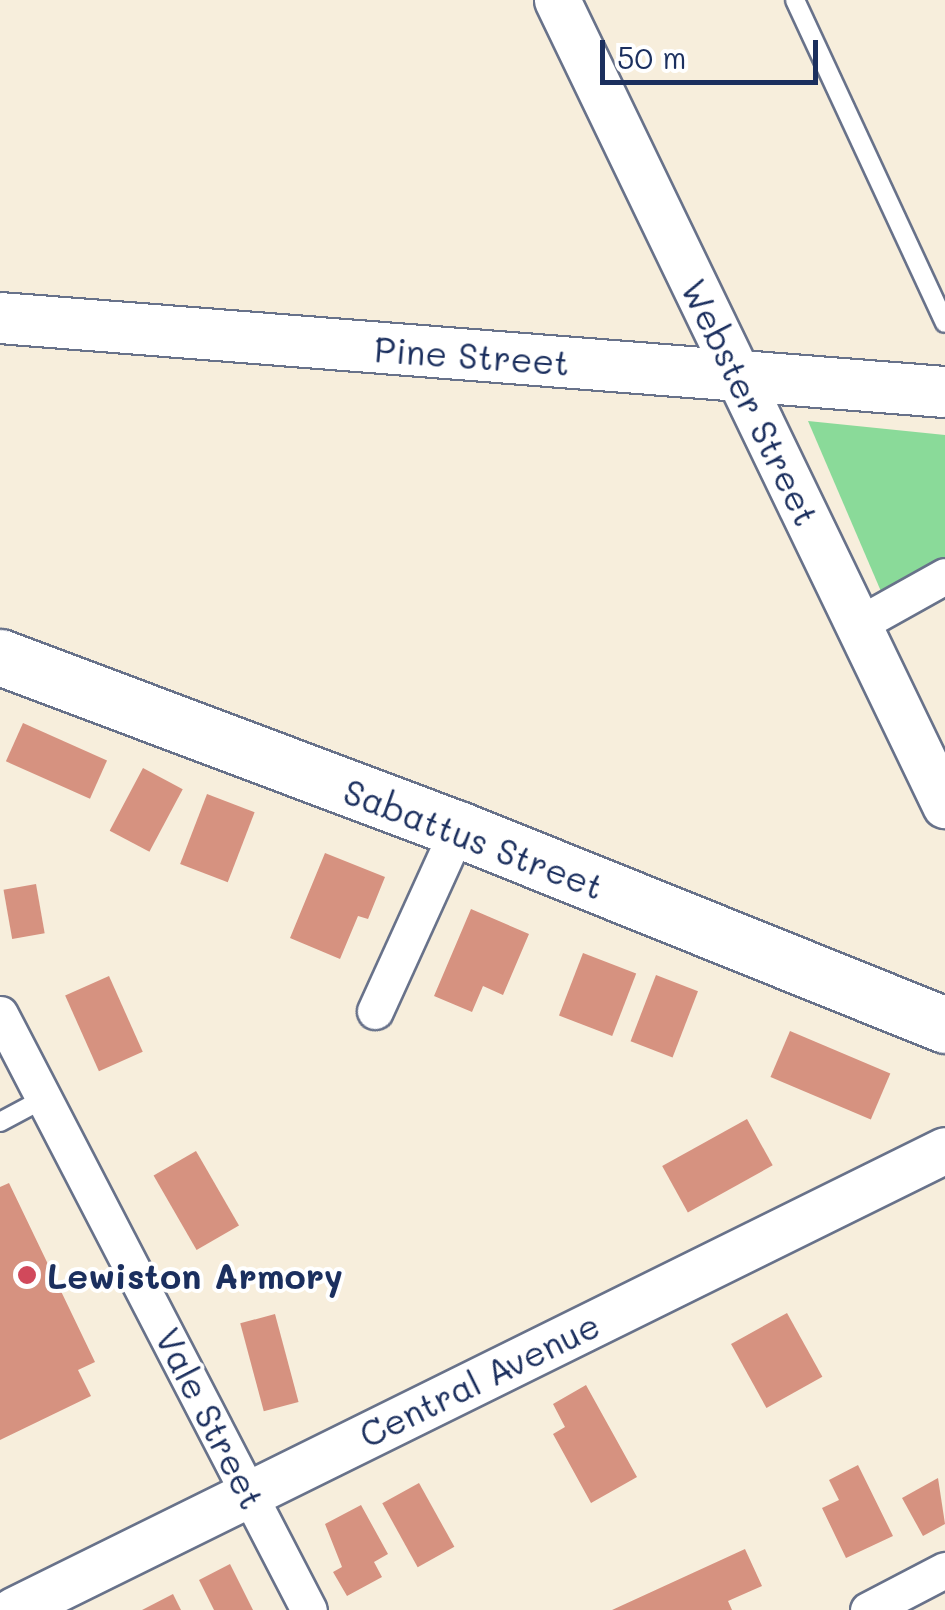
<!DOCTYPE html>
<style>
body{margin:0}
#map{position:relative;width:945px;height:1610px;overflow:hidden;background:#f7eedc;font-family:Mali,sans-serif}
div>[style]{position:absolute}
.green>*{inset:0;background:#8ada99}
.building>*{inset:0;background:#d69280;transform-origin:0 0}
.roads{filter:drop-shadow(2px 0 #68728a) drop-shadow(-2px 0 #68728a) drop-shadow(0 2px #68728a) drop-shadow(0 -2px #68728a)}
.service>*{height:18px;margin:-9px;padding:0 9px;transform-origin:9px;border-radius:9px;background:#fff}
.minor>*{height:35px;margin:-17.5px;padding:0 17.5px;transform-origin:17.5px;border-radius:17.5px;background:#fff}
.tertiary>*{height:45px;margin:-22.5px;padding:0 22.5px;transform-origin:22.5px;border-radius:22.5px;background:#fff}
.secondary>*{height:50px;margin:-25px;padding:0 25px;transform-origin:25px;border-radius:25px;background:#fff}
.primary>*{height:55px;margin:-27.5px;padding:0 27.5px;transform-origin:27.5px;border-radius:27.5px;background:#fff}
.dots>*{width:28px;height:28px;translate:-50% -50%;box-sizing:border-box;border:5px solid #fff;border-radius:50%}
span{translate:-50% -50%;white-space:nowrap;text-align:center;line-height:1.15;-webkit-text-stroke:8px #fff;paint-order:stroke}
.street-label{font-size:35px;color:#1b2f5e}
.poi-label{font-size:35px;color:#1b2f5e;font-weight:700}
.left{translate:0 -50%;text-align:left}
.scale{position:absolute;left:600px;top:40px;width:218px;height:45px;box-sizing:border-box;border:5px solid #1b2f5e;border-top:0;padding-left:12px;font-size:30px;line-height:35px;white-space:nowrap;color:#1b2f5e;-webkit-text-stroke:8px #fff;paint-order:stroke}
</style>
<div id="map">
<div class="green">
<i style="clip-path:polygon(808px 421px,945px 435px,945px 560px,883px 596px)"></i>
</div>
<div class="building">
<i style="left:23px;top:723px;width:92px;height:42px;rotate:24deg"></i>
<i style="left:143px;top:768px;width:45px;height:71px;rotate:28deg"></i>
<i style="left:207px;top:794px;width:51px;height:75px;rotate:21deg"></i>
<i style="clip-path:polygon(325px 853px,385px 877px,368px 919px,358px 916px,340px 959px,290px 938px)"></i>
<i style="left:36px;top:884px;width:50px;height:33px;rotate:80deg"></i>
<i style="clip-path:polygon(471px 909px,529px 934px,503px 995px,483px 986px,472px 1012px,434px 996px)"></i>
<i style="left:583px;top:953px;width:57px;height:67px;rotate:21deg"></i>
<i style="left:656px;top:975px;width:45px;height:71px;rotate:21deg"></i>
<i style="left:109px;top:976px;width:83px;height:48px;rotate:66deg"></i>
<i style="left:790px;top:1031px;width:109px;height:50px;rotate:23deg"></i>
<i style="left:747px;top:1119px;width:53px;height:97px;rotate:61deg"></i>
<i style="left:196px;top:1151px;width:86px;height:49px;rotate:60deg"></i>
<i style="clip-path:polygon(9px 1183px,95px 1362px,78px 1370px,91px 1396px,0 1440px,0 1187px)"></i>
<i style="left:787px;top:1313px;width:73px;height:64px;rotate:61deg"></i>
<i style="left:275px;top:1314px;width:91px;height:36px;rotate:75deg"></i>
<i style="clip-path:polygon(586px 1385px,637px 1477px,591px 1503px,553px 1434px,565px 1427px,553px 1404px)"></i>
<i style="clip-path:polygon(858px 1465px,893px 1536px,846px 1558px,822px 1508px,839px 1500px,829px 1480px)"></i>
<i style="clip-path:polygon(938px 1478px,945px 1524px,923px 1536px,902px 1498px)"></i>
<i style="left:419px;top:1483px;width:73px;height:42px;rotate:61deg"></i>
<i style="clip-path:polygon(361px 1505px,388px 1554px,374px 1562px,382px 1577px,347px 1596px,333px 1572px,342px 1567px,325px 1524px)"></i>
<i style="clip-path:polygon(745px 1549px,762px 1586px,728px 1601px,732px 1610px,612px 1610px)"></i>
<i style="clip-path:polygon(230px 1564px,253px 1610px,214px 1610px,199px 1580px)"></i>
<i style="clip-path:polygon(173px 1594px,181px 1610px,142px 1610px)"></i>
</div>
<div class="roads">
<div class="service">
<i style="left:795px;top:0;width:356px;rotate:65.1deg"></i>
<i style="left:0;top:1122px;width:51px;rotate:-28.1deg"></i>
</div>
<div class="minor">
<i style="left:859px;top:624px;width:98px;rotate:-29.2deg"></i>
<i style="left:375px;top:1011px;width:200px;rotate:-65.5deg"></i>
<i style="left:0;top:1014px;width:671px;rotate:62.6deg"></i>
<i style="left:868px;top:1610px;width:87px;rotate:-27.5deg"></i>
</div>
<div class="tertiary">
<i style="left:557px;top:0;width:894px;rotate:64.27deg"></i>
<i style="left:14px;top:1610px;width:1038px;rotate:-26.29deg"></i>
</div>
<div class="secondary">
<i style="left:0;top:318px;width:948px;rotate:4.48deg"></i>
</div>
<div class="primary">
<i style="left:0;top:657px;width:489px;rotate:20.6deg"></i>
<i style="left:458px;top:829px;width:525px;rotate:21.92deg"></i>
</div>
</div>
<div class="dots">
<i style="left:27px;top:1275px;background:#d1495b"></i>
</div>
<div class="street-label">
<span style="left:472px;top:355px;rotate:4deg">Pine Street</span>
<span style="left:751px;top:402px;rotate:64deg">Webster Street</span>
<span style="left:474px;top:838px;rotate:21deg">Sabattus Street</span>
<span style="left:479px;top:1379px;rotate:-26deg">Central Avenue</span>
<span style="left:211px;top:1418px;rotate:63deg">Vale Street</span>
</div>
<div class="poi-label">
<span class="left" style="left:47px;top:1275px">Lewiston Armory</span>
</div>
<div class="scale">50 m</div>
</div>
